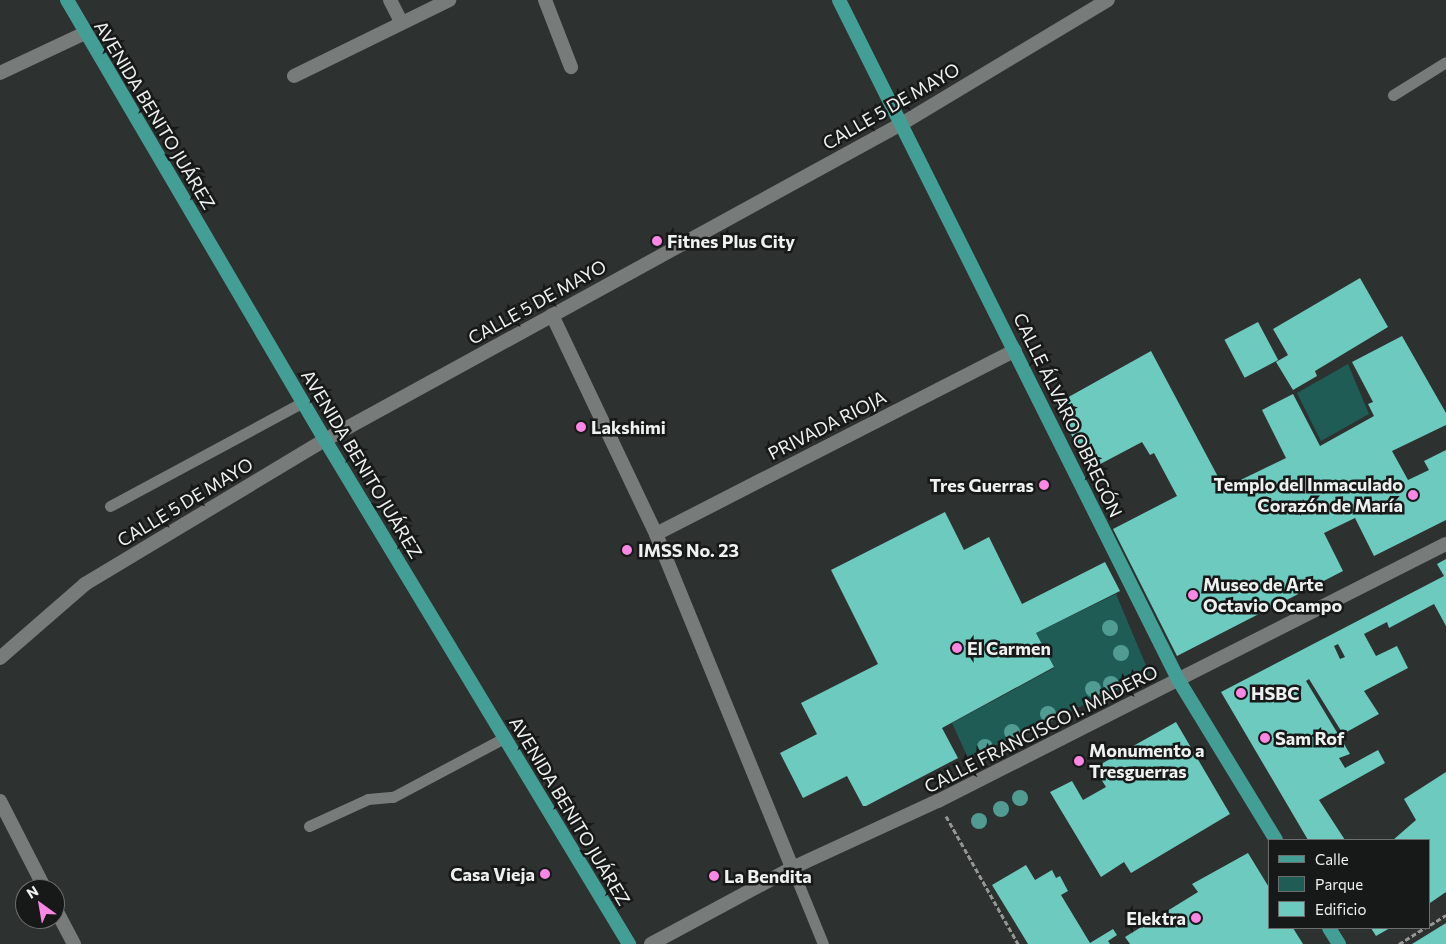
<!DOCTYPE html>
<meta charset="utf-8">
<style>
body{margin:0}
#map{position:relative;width:1446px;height:944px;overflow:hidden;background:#2d3130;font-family:Commissioner,sans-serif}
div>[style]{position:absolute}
.green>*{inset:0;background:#1f5c55}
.building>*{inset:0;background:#6dcabe;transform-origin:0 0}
.path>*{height:3px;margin-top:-1.5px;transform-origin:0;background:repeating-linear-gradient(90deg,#949796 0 5px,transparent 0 7.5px)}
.service>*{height:11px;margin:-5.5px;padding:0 5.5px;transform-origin:5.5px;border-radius:5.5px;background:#777b7a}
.minor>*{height:14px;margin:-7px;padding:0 7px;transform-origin:7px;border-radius:7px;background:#777b7a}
.secondary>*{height:14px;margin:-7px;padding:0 7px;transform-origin:7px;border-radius:7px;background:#777b7a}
.primary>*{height:14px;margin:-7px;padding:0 7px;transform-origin:7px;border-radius:7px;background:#439f96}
.trees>*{width:16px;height:16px;margin:-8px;border-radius:50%;background:#509c93}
.dots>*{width:14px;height:14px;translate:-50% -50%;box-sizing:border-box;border:2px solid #171818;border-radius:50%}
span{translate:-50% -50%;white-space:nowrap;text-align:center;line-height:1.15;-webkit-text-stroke:5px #171818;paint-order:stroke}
.street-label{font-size:18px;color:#eef1f0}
.poi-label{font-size:18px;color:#eef1f0;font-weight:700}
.left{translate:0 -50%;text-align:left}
.right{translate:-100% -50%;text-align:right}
.legend{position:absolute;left:1268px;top:839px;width:162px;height:90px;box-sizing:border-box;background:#171818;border:1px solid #6d6f6e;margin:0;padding:6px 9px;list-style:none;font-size:15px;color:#eef1f0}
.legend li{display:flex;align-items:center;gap:10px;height:25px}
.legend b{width:25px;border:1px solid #6d6f6e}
.north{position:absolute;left:15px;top:879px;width:50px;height:50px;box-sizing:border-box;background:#171818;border:1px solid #6d6f6e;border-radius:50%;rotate:328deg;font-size:14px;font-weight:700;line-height:20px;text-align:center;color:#eef1f0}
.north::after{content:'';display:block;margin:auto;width:18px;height:22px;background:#fb87e5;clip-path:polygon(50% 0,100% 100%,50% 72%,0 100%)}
</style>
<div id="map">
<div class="green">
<i style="clip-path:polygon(1348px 364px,1369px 414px,1321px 441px,1297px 393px)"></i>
<i style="clip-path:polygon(1116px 594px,1150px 675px,968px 758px,952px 723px,1054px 668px,1036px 633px)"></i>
</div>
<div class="building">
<i style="clip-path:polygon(1360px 278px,1388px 327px,1315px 371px,1317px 376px,1293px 390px,1276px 362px,1288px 355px,1273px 329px)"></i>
<i style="left:1258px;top:322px;width:43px;height:38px;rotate:62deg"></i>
<i style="clip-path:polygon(1402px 336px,1446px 413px,1446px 425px,1392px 451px,1408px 480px,1429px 470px,1424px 461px,1446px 450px,1446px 520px,1374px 556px,1355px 518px,1324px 533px,1343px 571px,1177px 656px,1113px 529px,1177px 496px,1154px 453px,1150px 455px,1142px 442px,1089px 470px,1056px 404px,1151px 351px,1224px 488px,1286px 458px,1262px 410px,1293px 394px,1320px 446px,1374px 416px,1368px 404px,1373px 402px,1352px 362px)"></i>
<i style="clip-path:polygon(945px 512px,964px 550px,989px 537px,1022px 604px,1105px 562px,1120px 591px,1036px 633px,1054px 667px,942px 728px,958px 758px,866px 806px,863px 806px,847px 776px,803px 798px,780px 753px,817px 734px,801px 703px,878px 664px,831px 570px)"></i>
<i style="clip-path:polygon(evenodd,1446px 559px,1446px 626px,1434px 604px,1389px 628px,1387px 622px,1364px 634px,1376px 656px,1397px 646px,1408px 668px,1364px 691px,1379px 714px,1343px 734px,1309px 679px,1306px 681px,1350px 754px,1339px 758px,1345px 768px,1378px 750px,1385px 763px,1319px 800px,1345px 840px,1308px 840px,1221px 692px,1444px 576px,1437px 564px,1446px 559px,1338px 644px,1345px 657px,1340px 659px,1334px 646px,1338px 644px)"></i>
<i style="clip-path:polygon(1176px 722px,1230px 814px,1131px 873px,1124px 862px,1101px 877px,1050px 792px,1072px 781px,1083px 800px,1106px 787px,1094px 768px)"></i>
<i style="clip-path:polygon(1446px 772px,1446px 892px,1430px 903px,1430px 840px,1393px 840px,1416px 820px,1404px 799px)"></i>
<i style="clip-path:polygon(1248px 853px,1270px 889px,1270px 928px,1293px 928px,1303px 944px,1130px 944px,1125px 937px,1198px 892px,1192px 884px)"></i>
<i style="clip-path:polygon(1026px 865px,1035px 880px,1052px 870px,1056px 878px,1060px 876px,1068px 891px,1061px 895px,1090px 943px,1113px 929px,1117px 935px,1108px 941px,1110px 944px,1028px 944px,992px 885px)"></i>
<i style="clip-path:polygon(1446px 923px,1446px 944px,1412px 944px)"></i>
<i style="clip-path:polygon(1371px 928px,1390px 928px,1376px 936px)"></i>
</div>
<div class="path">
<i style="left:946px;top:816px;width:147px;rotate:60.6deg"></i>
<i style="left:1430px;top:925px;width:19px;rotate:-32deg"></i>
<i style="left:1399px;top:944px;width:31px;rotate:-32deg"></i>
</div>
<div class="service">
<i style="left:1393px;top:95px;width:62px;rotate:-31.9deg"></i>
<i style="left:110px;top:506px;width:219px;rotate:-28.3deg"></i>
<i style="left:309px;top:826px;width:65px;rotate:-24.6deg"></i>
<i style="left:368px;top:799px;width:25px;rotate:-5deg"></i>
<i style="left:393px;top:797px;width:126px;rotate:-28deg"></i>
<i style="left:792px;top:868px;width:82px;rotate:67.8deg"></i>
</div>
<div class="minor">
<i style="left:390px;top:0;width:25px;rotate:63deg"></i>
<i style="left:545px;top:0;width:72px;rotate:68.8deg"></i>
<i style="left:294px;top:76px;width:173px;rotate:-26.1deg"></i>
<i style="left:552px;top:315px;width:242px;rotate:64.6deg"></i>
<i style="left:656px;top:534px;width:361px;rotate:67.8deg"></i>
<i style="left:656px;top:534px;width:403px;rotate:-27.1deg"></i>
</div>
<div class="secondary">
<i style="left:0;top:73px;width:94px;rotate:-25.2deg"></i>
<i style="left:0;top:658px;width:113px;rotate:-41deg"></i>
<i style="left:85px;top:584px;width:280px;rotate:-31deg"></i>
<i style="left:325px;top:440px;width:659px;rotate:-28.74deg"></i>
<i style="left:903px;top:123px;width:239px;rotate:-31deg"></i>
<i style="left:0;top:801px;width:99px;rotate:62.9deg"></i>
<i style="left:55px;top:908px;width:41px;rotate:62.2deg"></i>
<i style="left:651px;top:944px;width:160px;rotate:-28.3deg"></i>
<i style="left:792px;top:868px;width:161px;rotate:-24.7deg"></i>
<i style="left:938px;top:801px;width:569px;rotate:-26.84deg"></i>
</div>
<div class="primary">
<i style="left:67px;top:0;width:510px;rotate:59.61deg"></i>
<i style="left:325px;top:440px;width:589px;rotate:58.9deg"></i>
<i style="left:839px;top:0;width:761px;rotate:63.47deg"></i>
<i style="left:1179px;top:681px;width:186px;rotate:58.6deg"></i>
<i style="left:1329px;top:928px;width:19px;rotate:58deg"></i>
</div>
<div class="trees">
<i style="left:1110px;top:628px"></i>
<i style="left:1121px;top:653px"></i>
<i style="left:1111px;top:684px"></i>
<i style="left:1093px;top:689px"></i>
<i style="left:1048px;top:714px"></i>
<i style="left:1012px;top:732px"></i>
<i style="left:985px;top:747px"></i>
<i style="left:1020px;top:798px"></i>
<i style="left:1001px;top:809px"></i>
<i style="left:979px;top:821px"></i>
</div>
<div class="dots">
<i style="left:657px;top:241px;background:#fb87e5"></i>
<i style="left:581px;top:427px;background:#fb87e5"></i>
<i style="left:1044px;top:485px;background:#fb87e5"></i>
<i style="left:1413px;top:495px;background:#fb87e5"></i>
<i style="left:627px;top:550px;background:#fb87e5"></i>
<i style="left:1193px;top:595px;background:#fb87e5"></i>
<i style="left:957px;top:648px;background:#fb87e5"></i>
<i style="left:1241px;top:693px;background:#fb87e5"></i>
<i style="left:1265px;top:738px;background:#fb87e5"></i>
<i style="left:1079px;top:761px;background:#fb87e5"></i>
<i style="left:545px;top:874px;background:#fb87e5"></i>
<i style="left:714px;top:876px;background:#fb87e5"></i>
<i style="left:1196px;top:918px;background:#fb87e5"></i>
</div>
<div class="street-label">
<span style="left:891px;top:106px;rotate:-30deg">CALLE 5 DE MAYO</span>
<span style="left:155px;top:115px;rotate:59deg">AVENIDA BENITO JUÁREZ</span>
<span style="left:537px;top:302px;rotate:-29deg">CALLE 5 DE MAYO</span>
<span style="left:1068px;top:415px;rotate:64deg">CALLE ÁLVARO OBREGÓN</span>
<span style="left:827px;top:425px;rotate:-27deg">PRIVADA RIOJA</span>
<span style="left:362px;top:464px;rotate:59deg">AVENIDA BENITO JUÁREZ</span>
<span style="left:185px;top:502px;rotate:-31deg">CALLE 5 DE MAYO</span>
<span style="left:1041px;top:729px;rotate:-27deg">CALLE FRANCISCO I. MADERO</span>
<span style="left:570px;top:811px;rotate:59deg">AVENIDA BENITO JUÁREZ</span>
</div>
<div class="poi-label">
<span class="left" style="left:667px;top:241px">Fitnes Plus City</span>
<span class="left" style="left:591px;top:427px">Lakshimi</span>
<span class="right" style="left:1034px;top:485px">Tres Guerras</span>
<span class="right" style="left:1403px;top:495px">Templo del Inmaculado<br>Corazón de María</span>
<span class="left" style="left:638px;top:550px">IMSS No. 23</span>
<span class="left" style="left:1203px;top:595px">Museo de Arte<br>Octavio Ocampo</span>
<span class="left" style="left:967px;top:648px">El Carmen</span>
<span class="left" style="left:1251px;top:693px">HSBC</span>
<span class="left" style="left:1275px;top:738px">Sam Rof</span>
<span class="left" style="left:1089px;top:761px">Monumento a<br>Tresguerras</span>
<span class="right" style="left:535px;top:874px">Casa Vieja</span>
<span class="left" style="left:724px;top:876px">La Bendita</span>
<span class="right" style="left:1186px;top:918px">Elektra</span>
</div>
<ul class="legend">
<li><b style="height:6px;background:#439f96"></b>Calle</li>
<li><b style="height:14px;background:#1f5c55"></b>Parque</li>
<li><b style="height:14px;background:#6dcabe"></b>Edificio</li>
</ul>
<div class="north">N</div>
</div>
